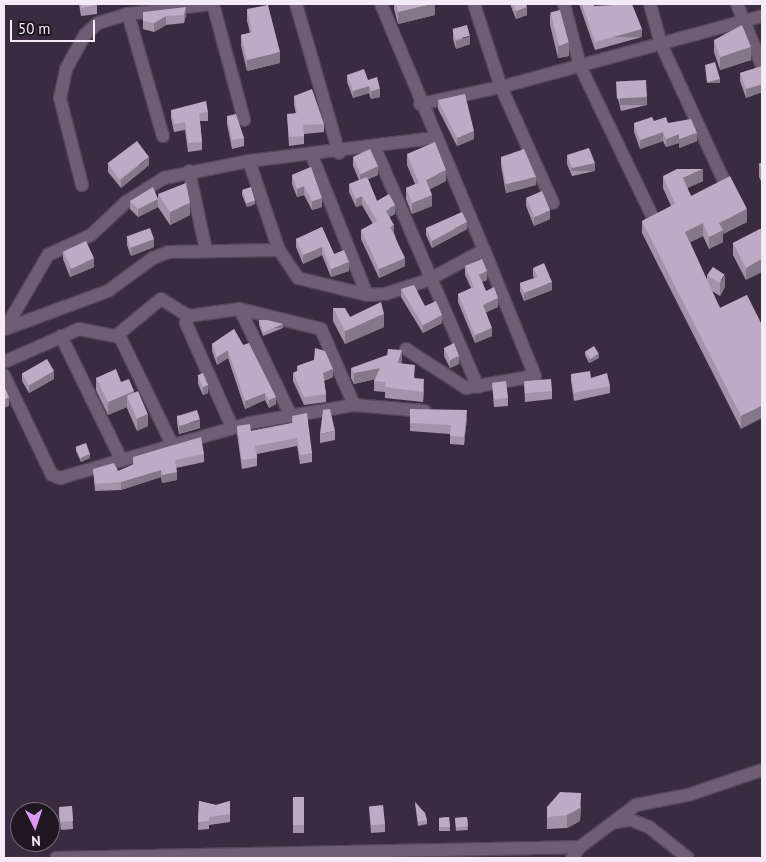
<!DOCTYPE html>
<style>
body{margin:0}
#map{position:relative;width:766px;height:862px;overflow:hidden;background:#3b2b41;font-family:"PT Sans",sans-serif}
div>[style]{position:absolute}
.roads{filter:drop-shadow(1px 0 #544759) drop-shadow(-1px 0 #544759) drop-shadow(0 1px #544759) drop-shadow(0 -1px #544759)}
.minor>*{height:12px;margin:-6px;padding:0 6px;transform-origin:6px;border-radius:6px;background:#6e5d74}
.wall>*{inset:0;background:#a392a9;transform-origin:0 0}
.shaded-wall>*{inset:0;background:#84778a;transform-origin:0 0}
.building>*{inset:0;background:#bdaac5;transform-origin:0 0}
span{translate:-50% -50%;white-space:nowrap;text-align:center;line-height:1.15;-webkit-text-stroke:5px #1e1721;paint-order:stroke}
.frame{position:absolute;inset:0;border:5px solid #f4eaf8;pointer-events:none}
.north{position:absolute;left:10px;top:802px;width:50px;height:50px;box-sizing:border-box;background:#1e1721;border:1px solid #746b77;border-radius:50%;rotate:176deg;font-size:14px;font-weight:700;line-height:20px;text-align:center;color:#f4eaf8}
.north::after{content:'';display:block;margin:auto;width:18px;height:22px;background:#db99f5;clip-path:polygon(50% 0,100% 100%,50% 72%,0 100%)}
.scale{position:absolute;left:10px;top:20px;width:85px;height:22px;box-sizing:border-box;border:2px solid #f4eaf8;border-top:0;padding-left:6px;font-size:15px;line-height:18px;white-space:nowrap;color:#f4eaf8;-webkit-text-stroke:4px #1e1721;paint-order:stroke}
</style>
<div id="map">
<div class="roads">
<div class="minor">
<i style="left:213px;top:4px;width:120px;rotate:75deg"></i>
<i style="left:296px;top:4px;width:155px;rotate:73.9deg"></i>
<i style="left:474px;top:4px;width:87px;rotate:72deg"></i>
<i style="left:501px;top:87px;width:127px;rotate:65.9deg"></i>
<i style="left:564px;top:4px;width:64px;rotate:75.5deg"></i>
<i style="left:580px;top:66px;width:171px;rotate:64.3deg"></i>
<i style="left:650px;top:4px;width:41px;rotate:74.6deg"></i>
<i style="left:661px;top:44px;width:151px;rotate:65.3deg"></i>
<i style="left:737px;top:4px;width:67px;rotate:68deg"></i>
<i style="left:128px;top:14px;width:127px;rotate:74deg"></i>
<i style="left:420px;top:104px;width:83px;rotate:-11.9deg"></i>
<i style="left:501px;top:87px;width:270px;rotate:-15.2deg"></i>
<i style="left:375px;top:148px;width:260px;rotate:66.7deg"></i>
<i style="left:312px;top:156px;width:149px;rotate:68.4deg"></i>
<i style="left:249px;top:161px;width:94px;rotate:71.4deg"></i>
<i style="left:189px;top:171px;width:81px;rotate:77.9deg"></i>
<i style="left:82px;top:185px;width:90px;rotate:-104.2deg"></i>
<i style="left:60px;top:98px;width:30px;rotate:-78deg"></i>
<i style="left:66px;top:69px;width:39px;rotate:-61deg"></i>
<i style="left:85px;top:35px;width:18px;rotate:-43deg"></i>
<i style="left:98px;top:23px;width:31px;rotate:-17deg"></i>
<i style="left:128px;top:14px;width:84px;rotate:-6.9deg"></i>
<i style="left:240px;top:309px;width:119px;rotate:64.5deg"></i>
<i style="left:5px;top:329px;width:110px;rotate:-20.3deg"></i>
<i style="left:108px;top:291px;width:56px;rotate:-36.3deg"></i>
<i style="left:153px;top:258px;width:17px;rotate:-21deg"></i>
<i style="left:169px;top:252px;width:110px;rotate:-1deg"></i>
<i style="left:279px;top:250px;width:34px;rotate:56deg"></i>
<i style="left:298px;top:278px;width:71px;rotate:13.8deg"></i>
<i style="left:367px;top:295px;width:18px;rotate:-3deg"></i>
<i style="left:385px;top:294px;width:45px;rotate:-18deg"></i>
<i style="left:428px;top:280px;width:64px;rotate:-28.2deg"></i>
<i style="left:484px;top:250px;width:267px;rotate:-112.7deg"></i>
<i style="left:5px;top:329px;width:86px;rotate:-59.8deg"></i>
<i style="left:48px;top:255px;width:47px;rotate:-24.9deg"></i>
<i style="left:91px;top:235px;width:48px;rotate:-43.3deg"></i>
<i style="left:126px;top:202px;width:45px;rotate:-32.3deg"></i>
<i style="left:164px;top:178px;width:87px;rotate:-11.3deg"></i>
<i style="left:249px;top:161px;width:185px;rotate:-7.1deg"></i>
<i style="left:119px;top:335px;width:121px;rotate:64.1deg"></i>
<i style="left:61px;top:336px;width:137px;rotate:64deg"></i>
<i style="left:406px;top:349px;width:72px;rotate:33deg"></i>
<i style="left:466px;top:388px;width:70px;rotate:-9.9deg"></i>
<i style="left:535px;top:376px;width:136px;rotate:-112deg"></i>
<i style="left:4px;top:362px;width:82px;rotate:-23.7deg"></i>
<i style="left:79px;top:329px;width:38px;rotate:11deg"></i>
<i style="left:116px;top:336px;width:58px;rotate:-39.4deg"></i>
<i style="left:161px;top:299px;width:32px;rotate:32deg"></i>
<i style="left:4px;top:375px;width:111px;rotate:64.4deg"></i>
<i style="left:52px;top:475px;width:9px;rotate:21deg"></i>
<i style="left:60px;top:478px;width:198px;rotate:-16.1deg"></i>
<i style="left:250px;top:423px;width:106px;rotate:-9.8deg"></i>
<i style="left:354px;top:405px;width:71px;rotate:4.8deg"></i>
<i style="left:232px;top:427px;width:114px;rotate:-113.9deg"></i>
<i style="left:186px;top:323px;width:7px;rotate:-74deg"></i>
<i style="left:188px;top:316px;width:52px;rotate:-7.7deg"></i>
<i style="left:240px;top:309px;width:83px;rotate:13.9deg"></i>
<i style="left:321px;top:329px;width:83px;rotate:66.5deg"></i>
<i style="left:616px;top:822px;width:15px;rotate:-8deg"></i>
<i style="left:631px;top:820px;width:19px;rotate:21deg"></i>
<i style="left:649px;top:827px;width:50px;rotate:38.5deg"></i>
<i style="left:56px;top:858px;width:524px;rotate:-1.2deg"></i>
<i style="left:572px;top:858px;width:14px;rotate:-54deg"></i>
<i style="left:580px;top:847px;width:70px;rotate:-36.9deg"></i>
<i style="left:636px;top:805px;width:53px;rotate:-10.9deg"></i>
<i style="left:688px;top:795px;width:78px;rotate:-18.7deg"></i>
</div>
</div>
<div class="wall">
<i style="clip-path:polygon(79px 4px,97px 4px,97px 14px,81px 16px)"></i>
<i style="clip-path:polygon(394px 4px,435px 4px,435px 15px,398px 24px,394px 9px)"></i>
<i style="clip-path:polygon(510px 4px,526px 4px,527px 15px,516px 19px)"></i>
<i style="clip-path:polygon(579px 4px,594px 4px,594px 6px,642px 37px,595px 50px)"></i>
<i style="clip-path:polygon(247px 9px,280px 63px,247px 71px,241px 46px,241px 35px,250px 33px,247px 21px)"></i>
<i style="clip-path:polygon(143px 12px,186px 15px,184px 23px,166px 25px,154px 32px,143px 29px)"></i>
<i style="clip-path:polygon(550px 13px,569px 56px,558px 58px,550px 25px)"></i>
<i style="clip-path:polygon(453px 30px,470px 44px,456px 49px,453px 39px)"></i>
<i style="clip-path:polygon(714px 40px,751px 60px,720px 70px,714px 52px)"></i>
<i style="clip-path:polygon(762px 66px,762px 92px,746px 98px,740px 81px,740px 73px)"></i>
<i style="clip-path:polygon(347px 75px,368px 80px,380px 97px,371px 99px,369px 93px,353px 98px,347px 82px)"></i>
<i style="clip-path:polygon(617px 86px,647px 105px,621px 111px,617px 95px)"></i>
<i style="clip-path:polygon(294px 96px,324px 124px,324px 132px,304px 134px,304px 144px,289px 146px,287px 114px,296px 114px,294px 105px)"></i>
<i style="clip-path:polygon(438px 100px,474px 139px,457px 146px,438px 109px)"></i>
<i style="clip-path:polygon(171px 110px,208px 112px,208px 121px,200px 121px,202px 142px,202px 150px,188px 152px,185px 130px,174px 132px,171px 118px)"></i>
<i style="clip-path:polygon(227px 116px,244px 138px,244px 146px,232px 149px,227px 124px)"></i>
<i style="clip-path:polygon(654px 121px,668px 123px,697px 141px,679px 148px,679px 143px,666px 147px,663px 141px,640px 149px,634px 132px,634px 123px)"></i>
<i style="clip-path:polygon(407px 154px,446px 181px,430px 189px,432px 206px,412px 214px,406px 199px,406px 188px,415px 184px,407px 165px)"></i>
<i style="clip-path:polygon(567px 155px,595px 171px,572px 176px,567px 164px)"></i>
<i style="clip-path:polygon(353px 157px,378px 175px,368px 179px,377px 201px,395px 214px,389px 217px,405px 266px,379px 278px,361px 239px,361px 230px,373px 224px,362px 205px,356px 207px,349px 192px,349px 184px,359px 180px,353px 166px)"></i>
<i style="clip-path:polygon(501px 157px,536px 185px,506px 193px,501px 166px)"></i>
<i style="clip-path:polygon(762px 162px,762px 183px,759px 177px,759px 164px)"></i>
<i style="clip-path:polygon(108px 164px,149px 165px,121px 188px,108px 172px)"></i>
<i style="clip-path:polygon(311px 167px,322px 207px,312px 210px,304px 195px,297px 197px,292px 184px,292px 175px)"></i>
<i style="clip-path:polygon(663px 176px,703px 181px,687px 188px,691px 196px,747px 222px,723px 234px,723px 242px,709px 249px,703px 236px,690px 242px,707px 280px,707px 275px,713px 267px,725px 287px,720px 296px,712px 291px,720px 308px,747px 295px,741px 429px,642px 233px,642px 221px,671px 206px,663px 188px)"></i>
<i style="clip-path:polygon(242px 190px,255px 204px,247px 207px,242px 195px)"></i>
<i style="clip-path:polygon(158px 194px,190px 215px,170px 225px,158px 207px,138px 217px,130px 209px,130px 201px,158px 199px)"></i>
<i style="clip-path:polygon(526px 198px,550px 219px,534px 226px,526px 206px)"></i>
<i style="clip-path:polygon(322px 227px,334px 254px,349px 271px,331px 277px,322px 255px,303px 264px,296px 247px,296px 239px)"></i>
<i style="clip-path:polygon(426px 228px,467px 229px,432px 248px,426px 235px)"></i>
<i style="clip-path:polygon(760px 229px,746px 280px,733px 255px,733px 243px)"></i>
<i style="clip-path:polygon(127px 237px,154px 247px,131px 256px,127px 245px)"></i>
<i style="clip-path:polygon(63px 251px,94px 267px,70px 277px,63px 259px)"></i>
<i style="clip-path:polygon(465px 266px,487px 280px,482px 282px,486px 291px,498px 307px,486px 312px,492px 336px,475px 343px,458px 302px,458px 294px,471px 288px,465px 275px)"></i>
<i style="clip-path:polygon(533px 268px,552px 290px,524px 301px,520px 291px,520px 283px,534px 278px,533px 276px)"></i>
<i style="clip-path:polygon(401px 289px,425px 306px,442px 323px,423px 333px,401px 297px)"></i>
<i style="clip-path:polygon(333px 308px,350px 317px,384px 327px,345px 344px,333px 321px)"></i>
<i style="clip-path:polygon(259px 320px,283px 328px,263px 336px,259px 325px)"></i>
<i style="clip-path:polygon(234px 329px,276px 404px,269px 408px,265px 400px,245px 409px,228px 358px,217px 365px,212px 351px,212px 344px)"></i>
<i style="clip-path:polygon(444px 348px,459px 364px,450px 368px,444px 356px)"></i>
<i style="clip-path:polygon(585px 351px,599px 358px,589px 363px,585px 355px)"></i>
<i style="clip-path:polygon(314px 360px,333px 377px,324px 381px,326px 394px,326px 402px,304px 405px,293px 381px,293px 373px,297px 371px,297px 366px)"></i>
<i style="clip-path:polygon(402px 361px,401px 364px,415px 378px,424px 389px,423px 402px,385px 398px,385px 392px,374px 391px,374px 381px,375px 379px,354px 384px,351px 378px,351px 368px)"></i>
<i style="clip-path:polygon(22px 373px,54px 379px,29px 393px,22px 381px)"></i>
<i style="clip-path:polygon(571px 374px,591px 378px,610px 386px,610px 393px,574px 401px,571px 381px)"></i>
<i style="clip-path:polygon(198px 376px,208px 393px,203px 395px,198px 384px)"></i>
<i style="clip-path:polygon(96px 378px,121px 382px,134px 393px,148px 426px,137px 431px,127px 408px,127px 407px,108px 415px,96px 390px)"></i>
<i style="clip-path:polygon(524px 382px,552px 391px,552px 399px,525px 402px)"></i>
<i style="clip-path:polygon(492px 383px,508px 398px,508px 406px,494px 407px)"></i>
<i style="clip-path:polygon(410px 409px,467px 418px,464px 445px,450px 444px,450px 434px,410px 431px)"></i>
<i style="clip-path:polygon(177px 415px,200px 428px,179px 434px,177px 423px)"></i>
<i style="clip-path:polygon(292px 416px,312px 453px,312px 462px,300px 464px,297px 446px,257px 454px,257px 466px,242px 469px,237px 434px,237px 426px,251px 431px,292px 423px)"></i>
<i style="clip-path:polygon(335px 431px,335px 440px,320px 443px,320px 434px)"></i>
<i style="clip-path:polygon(76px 447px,90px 458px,81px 462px,76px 451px)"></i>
<i style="clip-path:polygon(204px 454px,204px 462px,176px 468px,177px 480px,162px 483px,161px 477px,121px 490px,95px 491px,93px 469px,118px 471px,133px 465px,133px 457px)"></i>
<i style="left:293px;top:797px;width:11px;height:36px"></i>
<i style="clip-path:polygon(199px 801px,216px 805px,230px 801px,230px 822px,209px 825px,209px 829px,198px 830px)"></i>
<i style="clip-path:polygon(415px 802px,427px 820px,427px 824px,418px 826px)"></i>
<i style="clip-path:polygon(581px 805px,580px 821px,567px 828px,547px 829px,547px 807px)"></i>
<i style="clip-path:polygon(72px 806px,73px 829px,61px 830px,59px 816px,59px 808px)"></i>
<i style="clip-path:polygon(369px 807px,385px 824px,385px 832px,371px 833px)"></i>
<i style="clip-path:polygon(16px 812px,20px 812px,20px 837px,17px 837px)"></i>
<i style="clip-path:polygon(449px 817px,450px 831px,439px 831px,439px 818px)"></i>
<i style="left:467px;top:817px;width:13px;height:12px;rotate:86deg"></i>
</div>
<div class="shaded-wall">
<i style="clip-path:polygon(431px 4px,435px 4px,435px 15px,398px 24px,398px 12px)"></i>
<i style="clip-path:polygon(186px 7px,186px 15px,184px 23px,184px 15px)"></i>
<i style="clip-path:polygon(527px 7px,527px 15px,516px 19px,516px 11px)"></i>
<i style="clip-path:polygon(166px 16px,166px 25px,154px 32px,154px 23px)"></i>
<i style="left:642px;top:29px;width:8px;height:49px;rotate:90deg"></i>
<i style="clip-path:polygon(470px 36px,470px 44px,456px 49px,456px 41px)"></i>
<i style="clip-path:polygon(569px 43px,569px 56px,558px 58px,558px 46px)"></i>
<i style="clip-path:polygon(751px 47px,751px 60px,720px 70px,720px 57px)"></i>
<i style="clip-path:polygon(280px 52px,280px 63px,247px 71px,247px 60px)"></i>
<i style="left:720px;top:79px;width:4px;height:13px;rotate:90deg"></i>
<i style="clip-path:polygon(762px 84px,762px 92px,746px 98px,746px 89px)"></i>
<i style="clip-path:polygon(369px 86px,369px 93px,353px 98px,353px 91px)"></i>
<i style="clip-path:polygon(380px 89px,380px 97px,371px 99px,371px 91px)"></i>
<i style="left:647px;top:97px;width:8px;height:27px;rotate:90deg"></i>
<i style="clip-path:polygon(474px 131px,474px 139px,457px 146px,457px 138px)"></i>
<i style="clip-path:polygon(663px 132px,663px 141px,640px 149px,640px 140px)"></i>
<i style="clip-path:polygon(697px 133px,697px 141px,679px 148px,679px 139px)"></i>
<i style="clip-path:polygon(679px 134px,679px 143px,666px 147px,666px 139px)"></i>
<i style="clip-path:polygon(149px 157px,149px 165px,121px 188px,121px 180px)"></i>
<i style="left:595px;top:163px;width:8px;height:24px;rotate:90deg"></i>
<i style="clip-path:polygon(378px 166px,378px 175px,360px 183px,360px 174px)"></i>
<i style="clip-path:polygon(703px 169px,703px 181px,683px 190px,683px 178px)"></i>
<i style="clip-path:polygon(446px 170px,446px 181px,426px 191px,426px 180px)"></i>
<i style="clip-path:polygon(536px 177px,536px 185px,506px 193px,506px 184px)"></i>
<i style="clip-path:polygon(304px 186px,304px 195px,297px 197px,297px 189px)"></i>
<i style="clip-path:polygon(432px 195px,432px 206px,412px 214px,412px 203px)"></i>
<i style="clip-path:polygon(362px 196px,362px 205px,356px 207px,356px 199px)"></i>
<i style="clip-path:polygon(322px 198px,322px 207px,312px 210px,312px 201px)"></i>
<i style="clip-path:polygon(158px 199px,158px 207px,138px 217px,138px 209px)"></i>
<i style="clip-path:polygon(255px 200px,255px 204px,247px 207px,247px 203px)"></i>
<i style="clip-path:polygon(190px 203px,190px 215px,170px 225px,170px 212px)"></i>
<i style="clip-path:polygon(395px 205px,395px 214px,386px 219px,386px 211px)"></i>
<i style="clip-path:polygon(747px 209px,747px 222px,723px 234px,723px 242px,709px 249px,709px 237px,719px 223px)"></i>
<i style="clip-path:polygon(550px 210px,550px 219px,534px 226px,534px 217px)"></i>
<i style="clip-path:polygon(467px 222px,467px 229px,432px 248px,432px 241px)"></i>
<i style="clip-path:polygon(703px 223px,703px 236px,685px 245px,685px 232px)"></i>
<i style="clip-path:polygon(394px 225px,394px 233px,390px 227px)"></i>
<i style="clip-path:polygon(154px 239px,154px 247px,131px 256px,131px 247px)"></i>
<i style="clip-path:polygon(322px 247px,322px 255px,303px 264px,303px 255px)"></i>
<i style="clip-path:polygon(94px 258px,94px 267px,70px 277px,70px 268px)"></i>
<i style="clip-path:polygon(405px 258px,405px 266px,379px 278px,379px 269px)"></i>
<i style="clip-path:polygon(762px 259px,762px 272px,746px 280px,746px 268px)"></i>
<i style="clip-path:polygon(349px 262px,349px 271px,331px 277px,331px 269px)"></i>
<i style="clip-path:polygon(487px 271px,487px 280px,479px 283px,479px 275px)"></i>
<i style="clip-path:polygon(725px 275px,725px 287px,720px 296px,720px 283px)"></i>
<i style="clip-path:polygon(552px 282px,552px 290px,524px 301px,524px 293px)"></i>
<i style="clip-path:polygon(498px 298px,498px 307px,483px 314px,483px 305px)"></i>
<i style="clip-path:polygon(384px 314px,384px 327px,345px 344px,345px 331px)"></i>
<i style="clip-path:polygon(442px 315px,442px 323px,423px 333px,423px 325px)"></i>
<i style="left:283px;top:324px;width:4px;height:22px;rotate:90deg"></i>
<i style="clip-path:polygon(492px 328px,492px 336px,475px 343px,475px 335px)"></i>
<i style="clip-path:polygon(228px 350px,228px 358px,217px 365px,217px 357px)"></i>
<i style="clip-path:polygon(402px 350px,402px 361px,398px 374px,398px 363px)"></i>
<i style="clip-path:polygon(599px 354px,599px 358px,589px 363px,589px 359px)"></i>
<i style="clip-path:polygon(459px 356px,459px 364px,450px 368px,450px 360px)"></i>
<i style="clip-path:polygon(380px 368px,380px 378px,354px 384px,354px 373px)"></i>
<i style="clip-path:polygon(333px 369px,333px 377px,323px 381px,323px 373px)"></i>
<i style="clip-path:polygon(54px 371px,54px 379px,29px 393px,29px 384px)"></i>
<i style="clip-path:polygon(424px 379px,424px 389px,423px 402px,423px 392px)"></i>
<i style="clip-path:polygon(208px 385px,208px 393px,203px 395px,203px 387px)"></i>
<i style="clip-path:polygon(134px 391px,134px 404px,127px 396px,127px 407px,108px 415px,108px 402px)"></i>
<i style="clip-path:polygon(265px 393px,265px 400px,245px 409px,245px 401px)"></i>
<i style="clip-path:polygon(9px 397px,9px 406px,4px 408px,4px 400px)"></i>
<i style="clip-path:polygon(276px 397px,276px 404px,269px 408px,269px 400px)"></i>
<i style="clip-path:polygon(762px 406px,762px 418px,741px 429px,741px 416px)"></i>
<i style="clip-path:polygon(467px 410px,467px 418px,464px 445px,464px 437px)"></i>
<i style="clip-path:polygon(148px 414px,148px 426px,137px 431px,137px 418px)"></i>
<i style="clip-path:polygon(200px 420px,200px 428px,179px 434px,179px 426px)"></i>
<i style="clip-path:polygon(90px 454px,90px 458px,81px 462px,81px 458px)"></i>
<i style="clip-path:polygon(161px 470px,161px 477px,121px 490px,121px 482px)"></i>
<i style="clip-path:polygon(177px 472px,177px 480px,162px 483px,162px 475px)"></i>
<i style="clip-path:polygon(581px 793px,580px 821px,567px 828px,567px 815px)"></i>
</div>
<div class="building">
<i style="clip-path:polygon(81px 4px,97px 4px,97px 5px,81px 8px)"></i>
<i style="clip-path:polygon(396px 4px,431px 4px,398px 12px)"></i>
<i style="clip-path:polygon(513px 4px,526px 4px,527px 7px,516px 11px)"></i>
<i style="clip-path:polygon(582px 4px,594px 4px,594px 6px,632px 4px,642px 29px,595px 42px)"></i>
<i style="clip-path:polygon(268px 5px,280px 52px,247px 60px,241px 35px,252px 32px,247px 9px)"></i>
<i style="clip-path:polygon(186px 7px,184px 15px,166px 16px,154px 23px,143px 21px,143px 12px)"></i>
<i style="left:560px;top:10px;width:34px;height:10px;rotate:75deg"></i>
<i style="left:467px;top:25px;width:11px;height:15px;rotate:75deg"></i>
<i style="clip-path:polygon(742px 25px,751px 47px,720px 57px,714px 40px)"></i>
<i style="clip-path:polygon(715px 62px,720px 79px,707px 82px,705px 65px)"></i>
<i style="clip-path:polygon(762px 66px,762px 84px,746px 89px,740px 73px)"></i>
<i style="clip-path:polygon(364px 69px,368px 80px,377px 77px,380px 89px,371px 91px,369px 86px,353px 91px,347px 75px)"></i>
<i style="left:646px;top:80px;width:17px;height:30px;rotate:87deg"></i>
<i style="clip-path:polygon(312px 89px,324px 124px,303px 125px,304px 136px,289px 137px,287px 114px,297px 113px,294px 96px)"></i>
<i style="clip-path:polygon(465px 94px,474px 131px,457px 138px,438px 100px)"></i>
<i style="clip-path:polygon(206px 101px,208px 112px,199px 113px,202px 142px,188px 143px,185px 122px,174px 124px,171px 110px)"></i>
<i style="clip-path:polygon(236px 114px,244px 138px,232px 140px,227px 116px)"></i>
<i style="clip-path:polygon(652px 117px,654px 121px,666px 117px,668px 123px,691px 119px,697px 133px,679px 139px,679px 134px,666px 139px,663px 132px,640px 140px,634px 123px)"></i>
<i style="left:137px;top:141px;width:20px;height:37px;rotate:53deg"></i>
<i style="clip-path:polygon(435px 142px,446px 170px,426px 180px,432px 195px,412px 203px,406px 188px,419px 183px,407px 154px)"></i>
<i style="clip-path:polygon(589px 148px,595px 163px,572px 168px,567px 155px)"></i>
<i style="left:370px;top:149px;width:19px;height:19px;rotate:65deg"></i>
<i style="clip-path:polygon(524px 149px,536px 177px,506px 184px,501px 157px)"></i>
<i style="clip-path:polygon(762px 162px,762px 170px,759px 164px)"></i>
<i style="clip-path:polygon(311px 167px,322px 198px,312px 201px,304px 186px,297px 189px,292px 175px)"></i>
<i style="clip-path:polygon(677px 169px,703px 169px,683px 178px,691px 196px,730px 176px,747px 209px,719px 223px,723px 230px,709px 237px,703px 223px,685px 232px,720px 308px,747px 295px,762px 325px,762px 406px,741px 416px,642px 221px,675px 204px,663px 176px)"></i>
<i style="clip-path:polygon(367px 177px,377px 201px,389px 194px,395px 205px,386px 211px,394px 225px,390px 227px,405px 258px,379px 269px,361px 230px,377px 221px,362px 196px,356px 199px,349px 184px)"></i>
<i style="clip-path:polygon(186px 183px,190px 203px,170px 212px,158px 194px)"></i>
<i style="clip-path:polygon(153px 187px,158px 199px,138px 209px,130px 201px)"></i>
<i style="left:251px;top:187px;width:14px;height:9px;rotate:73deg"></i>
<i style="left:542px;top:191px;width:21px;height:17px;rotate:67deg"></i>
<i style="clip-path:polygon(462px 212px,467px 222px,432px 241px,426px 228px)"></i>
<i style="clip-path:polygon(322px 227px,334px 254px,344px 250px,349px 262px,331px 269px,322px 247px,303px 255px,296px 239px)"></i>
<i style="left:150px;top:228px;width:12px;height:25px;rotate:70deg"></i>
<i style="clip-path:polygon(760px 229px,762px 229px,762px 259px,746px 268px,733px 243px)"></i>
<i style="left:86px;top:241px;width:19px;height:25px;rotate:65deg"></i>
<i style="clip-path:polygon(482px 259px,487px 271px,479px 275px,486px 291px,494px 287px,498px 298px,483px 305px,492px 328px,475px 335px,458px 294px,474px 287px,465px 266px)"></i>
<i style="clip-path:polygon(544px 263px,552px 282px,524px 293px,520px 283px,538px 277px,533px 268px)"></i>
<i style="left:713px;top:267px;width:14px;height:10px;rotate:34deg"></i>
<i style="clip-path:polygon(414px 285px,425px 306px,436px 301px,442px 315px,423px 325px,401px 289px)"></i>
<i style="clip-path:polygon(381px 302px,384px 314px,345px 331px,333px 308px,345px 308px,350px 317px)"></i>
<i style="clip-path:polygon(259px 320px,267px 320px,283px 324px,263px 332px)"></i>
<i style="clip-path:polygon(234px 329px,243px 345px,249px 343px,276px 397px,269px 400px,265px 393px,245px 401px,228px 350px,217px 357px,212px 344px)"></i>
<i style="clip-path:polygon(454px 343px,459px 356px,450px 360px,444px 348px)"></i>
<i style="left:594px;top:346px;width:9px;height:10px;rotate:58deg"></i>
<i style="clip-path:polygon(315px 348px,325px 351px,333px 369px,323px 373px,326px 394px,304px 397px,293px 373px,299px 370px,297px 366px,314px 360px)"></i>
<i style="clip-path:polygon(388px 349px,402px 350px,398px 363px,415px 365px,414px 378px,424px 379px,423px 392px,385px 387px,385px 382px,374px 381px,380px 368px,354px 373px,351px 368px,387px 355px)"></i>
<i style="left:47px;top:359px;width:14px;height:29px;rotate:60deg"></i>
<i style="clip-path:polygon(116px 369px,121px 382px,129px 379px,134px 391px,108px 402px,96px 378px)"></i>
<i style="clip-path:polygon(590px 371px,591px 378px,607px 373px,610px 386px,574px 393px,571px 374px)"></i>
<i style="left:203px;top:373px;width:13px;height:6px;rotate:67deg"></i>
<i style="left:551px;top:379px;width:12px;height:27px;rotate:85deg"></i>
<i style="left:506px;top:381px;width:17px;height:14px;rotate:83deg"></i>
<i style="clip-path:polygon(4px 386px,9px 397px,4px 400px)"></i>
<i style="left:138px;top:391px;width:25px;height:12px;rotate:67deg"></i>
<i style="clip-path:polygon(330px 409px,335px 431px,320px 434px,323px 410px)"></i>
<i style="clip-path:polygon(410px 409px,467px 410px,464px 437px,450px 436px,451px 425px,410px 423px)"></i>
<i style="left:197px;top:410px;width:10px;height:21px;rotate:73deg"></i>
<i style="clip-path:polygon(307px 413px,312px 453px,300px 455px,297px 438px,255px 446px,257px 458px,242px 460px,237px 426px,250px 424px,251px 431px,293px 423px,292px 416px)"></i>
<i style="clip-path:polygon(201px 437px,204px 454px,175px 460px,177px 472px,162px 475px,161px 470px,121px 482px,95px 484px,93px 469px,114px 463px,118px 471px,134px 464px,133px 457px)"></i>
<i style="left:86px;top:443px;width:12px;height:11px;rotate:70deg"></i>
<i style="clip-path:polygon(560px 792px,581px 793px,580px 808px,567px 815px,547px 817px,547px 807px)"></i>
<i style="left:293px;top:797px;width:11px;height:28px"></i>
<i style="clip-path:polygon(199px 801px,216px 805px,230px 801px,230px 814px,209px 817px,209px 821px,198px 822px)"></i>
<i style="clip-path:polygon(415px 802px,425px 813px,427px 820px,418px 822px)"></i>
<i style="left:383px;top:805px;width:19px;height:14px;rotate:84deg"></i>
<i style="left:72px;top:806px;width:15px;height:13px;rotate:86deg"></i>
<i style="clip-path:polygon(29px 811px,29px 812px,20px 812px,20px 828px,17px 829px,16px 812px)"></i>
<i style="clip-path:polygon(449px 817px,450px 827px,439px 827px,439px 818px)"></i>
<i style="left:467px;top:817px;width:9px;height:12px;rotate:84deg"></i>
</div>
<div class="frame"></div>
<div class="north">N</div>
<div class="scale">50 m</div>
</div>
